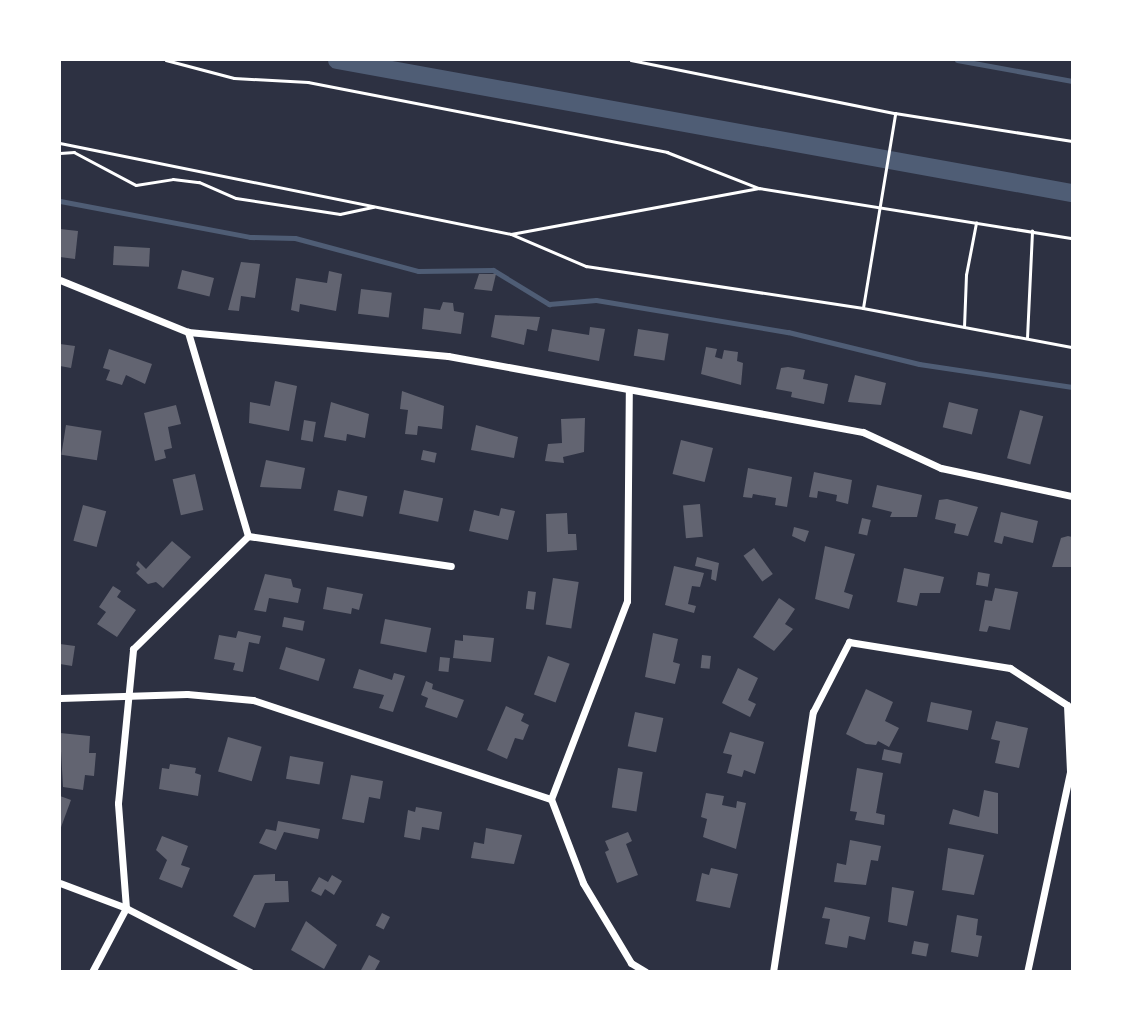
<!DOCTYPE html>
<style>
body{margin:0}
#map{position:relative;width:1132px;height:1031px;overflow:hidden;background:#2d3142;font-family:"Open Sans",sans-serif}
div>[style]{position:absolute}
.stream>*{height:5px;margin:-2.5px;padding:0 2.5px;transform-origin:2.5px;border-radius:2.5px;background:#4f5d75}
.canal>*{height:18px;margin:-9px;padding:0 9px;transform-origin:9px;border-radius:9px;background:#4f5d75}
.building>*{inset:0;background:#626471;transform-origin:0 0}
.path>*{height:2.5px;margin:-1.25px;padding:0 1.25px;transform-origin:1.25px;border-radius:1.25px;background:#fff}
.minor>*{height:7px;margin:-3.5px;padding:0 3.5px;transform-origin:3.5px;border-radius:3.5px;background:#fff}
span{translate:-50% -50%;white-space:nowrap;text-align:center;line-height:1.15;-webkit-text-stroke:7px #fff;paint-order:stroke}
.frame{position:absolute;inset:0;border:61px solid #fff;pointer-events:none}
</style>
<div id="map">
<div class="stream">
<i style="left:957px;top:60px;width:117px;rotate:10.3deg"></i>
<i style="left:60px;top:201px;width:193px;rotate:10.7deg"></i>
<i style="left:250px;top:237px;width:45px;rotate:1.3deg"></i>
<i style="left:295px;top:238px;width:127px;rotate:15deg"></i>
<i style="left:418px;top:271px;width:75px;rotate:-0.8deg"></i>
<i style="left:493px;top:270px;width:66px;rotate:31.3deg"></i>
<i style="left:549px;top:304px;width:47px;rotate:-4.9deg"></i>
<i style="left:596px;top:300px;width:195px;rotate:9.5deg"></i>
<i style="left:788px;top:332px;width:135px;rotate:13.7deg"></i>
<i style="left:919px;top:364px;width:155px;rotate:8.5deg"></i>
</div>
<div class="canal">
<i style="left:337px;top:60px;width:747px;rotate:10.26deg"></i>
</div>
<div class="building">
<i style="clip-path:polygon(60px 229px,78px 231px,75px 259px,60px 257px)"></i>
<i style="left:114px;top:246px;width:36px;height:19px;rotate:3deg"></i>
<i style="clip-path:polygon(241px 262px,260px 264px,255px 298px,241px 296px,239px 311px,228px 310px)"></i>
<i style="left:182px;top:270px;width:33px;height:19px;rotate:14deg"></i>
<i style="clip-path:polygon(329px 271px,342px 274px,336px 311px,300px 304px,299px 312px,291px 310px,296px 278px,327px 283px)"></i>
<i style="clip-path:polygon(479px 274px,496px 274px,492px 291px,474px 289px)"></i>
<i style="left:361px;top:289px;width:31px;height:25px;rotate:7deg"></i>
<i style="clip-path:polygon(443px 302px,453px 303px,454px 311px,464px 313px,461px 334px,422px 329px,424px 308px,440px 310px)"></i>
<i style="clip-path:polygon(495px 315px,540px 317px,537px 331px,527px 329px,524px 345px,491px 337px)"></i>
<i style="clip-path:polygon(590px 327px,605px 329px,599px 361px,548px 351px,552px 329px,589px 335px)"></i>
<i style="left:638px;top:329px;width:31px;height:27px;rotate:9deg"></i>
<i style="clip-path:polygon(60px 344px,75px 346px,71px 368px,60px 366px)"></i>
<i style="clip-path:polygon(706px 347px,717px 349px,715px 357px,722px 359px,724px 350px,738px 352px,737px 361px,743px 363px,741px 385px,701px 374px)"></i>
<i style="clip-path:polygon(109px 349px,152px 364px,145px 384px,126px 375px,122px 385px,106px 380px,110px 370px,103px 368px)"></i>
<i style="clip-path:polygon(788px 367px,805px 370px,803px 379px,828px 384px,824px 404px,791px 397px,792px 392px,776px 389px,781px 368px)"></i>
<i style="clip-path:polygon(855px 375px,886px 383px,881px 405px,848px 402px)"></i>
<i style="clip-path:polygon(275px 381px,297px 386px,289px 431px,249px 423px,250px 402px,270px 406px)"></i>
<i style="clip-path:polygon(402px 391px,444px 406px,442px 429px,418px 426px,417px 435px,405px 434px,408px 410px,400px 409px)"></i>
<i style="clip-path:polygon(331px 402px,369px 414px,365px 438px,347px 434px,346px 441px,324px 437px)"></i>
<i style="left:949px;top:402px;width:30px;height:26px;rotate:14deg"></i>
<i style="clip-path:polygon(176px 405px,181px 424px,168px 427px,172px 448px,164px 450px,166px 458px,155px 461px,144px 413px)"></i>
<i style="left:1020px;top:410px;width:24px;height:50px;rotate:15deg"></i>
<i style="clip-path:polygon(585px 418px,584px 452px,563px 457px,564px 463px,545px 461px,548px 444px,562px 443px,561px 419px)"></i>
<i style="left:304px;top:420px;width:12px;height:20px;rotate:9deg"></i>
<i style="left:66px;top:425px;width:36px;height:30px;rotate:9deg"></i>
<i style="clip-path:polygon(476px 425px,518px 437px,514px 458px,471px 450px)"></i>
<i style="left:681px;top:440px;width:33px;height:35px;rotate:14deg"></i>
<i style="left:423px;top:450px;width:14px;height:10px;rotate:12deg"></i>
<i style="clip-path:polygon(266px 460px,305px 468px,301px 489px,260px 487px)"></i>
<i style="clip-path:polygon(748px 468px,792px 477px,787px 507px,775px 505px,776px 498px,753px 494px,752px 498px,743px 497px)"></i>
<i style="clip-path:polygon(814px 472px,852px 480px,848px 504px,836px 501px,837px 495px,818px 491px,817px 498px,809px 497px)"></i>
<i style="left:195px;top:474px;width:37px;height:23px;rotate:77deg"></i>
<i style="clip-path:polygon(877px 485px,922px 495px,917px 517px,890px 517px,892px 512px,872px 507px)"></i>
<i style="left:338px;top:490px;width:30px;height:21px;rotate:12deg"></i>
<i style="left:404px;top:490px;width:40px;height:24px;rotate:12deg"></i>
<i style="clip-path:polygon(947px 499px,978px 507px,968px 536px,954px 533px,956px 524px,935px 519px,939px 500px)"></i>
<i style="left:700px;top:504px;width:33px;height:17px;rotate:85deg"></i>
<i style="left:83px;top:505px;width:24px;height:37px;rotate:15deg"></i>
<i style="clip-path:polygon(501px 508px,515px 511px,508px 540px,469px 531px,474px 510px,499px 516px)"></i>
<i style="clip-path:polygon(1001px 512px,1038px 521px,1033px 543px,1004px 536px,1002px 544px,994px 542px)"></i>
<i style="clip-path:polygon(567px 513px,568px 534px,576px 534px,577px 550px,547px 552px,546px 514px)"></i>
<i style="left:862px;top:518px;width:9px;height:16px;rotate:13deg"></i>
<i style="clip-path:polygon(794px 527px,809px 531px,805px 542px,792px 536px)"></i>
<i style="clip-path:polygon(1068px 536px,1072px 537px,1072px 567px,1052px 567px,1061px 538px)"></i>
<i style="clip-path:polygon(172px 541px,191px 557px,163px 588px,156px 582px,148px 584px,136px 573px,140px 569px,136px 565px,138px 561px,146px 569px)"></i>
<i style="clip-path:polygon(825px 546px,855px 554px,844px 592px,853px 595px,849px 609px,815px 599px)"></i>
<i style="left:754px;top:548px;width:32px;height:13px;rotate:54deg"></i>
<i style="clip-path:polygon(697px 557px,719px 563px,716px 581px,711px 579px,712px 570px,695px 566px)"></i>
<i style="clip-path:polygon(674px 566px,704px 573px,700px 587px,692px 586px,688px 604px,696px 606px,694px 613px,665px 605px)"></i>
<i style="clip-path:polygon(904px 568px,944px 577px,940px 593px,920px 593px,917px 606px,897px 602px)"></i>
<i style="left:978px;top:572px;width:12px;height:13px;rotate:9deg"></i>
<i style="clip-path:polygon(265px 574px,291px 579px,293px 587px,301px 589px,298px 603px,269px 598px,266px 612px,254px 610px)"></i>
<i style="left:553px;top:578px;width:26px;height:47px;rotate:9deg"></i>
<i style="clip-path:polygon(113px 586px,121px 591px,117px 597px,136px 610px,117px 637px,97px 624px,106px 612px,99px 607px)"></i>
<i style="clip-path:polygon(327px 587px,363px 594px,359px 610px,352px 608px,351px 614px,323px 609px)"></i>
<i style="clip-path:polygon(995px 588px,1018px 592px,1010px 630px,989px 626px,987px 632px,979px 631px,985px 600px,992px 601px)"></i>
<i style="left:528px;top:591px;width:8px;height:18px;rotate:7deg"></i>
<i style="clip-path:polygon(779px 598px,795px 609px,785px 624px,793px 629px,774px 651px,753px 637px)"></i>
<i style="left:284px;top:617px;width:21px;height:10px;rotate:11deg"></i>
<i style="left:385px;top:619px;width:47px;height:25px;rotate:11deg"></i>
<i style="clip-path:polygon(238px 631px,261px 636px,259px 644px,249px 642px,243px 672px,233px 670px,235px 663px,214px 659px,219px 635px,236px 638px)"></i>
<i style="clip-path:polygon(653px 633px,678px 639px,673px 662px,680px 664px,675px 684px,645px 677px)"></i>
<i style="clip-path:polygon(463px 635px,494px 638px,491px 662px,453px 658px,455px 640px,463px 641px)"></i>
<i style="clip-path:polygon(60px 644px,75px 646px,72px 666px,60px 664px)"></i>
<i style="left:286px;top:647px;width:41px;height:23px;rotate:17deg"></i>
<i style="left:702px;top:655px;width:9px;height:13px;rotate:6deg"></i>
<i style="left:548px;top:656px;width:23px;height:41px;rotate:20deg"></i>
<i style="left:440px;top:657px;width:10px;height:14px;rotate:6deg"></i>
<i style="clip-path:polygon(738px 668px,758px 678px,748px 700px,756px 704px,750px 717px,722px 703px)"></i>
<i style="clip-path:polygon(359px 669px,392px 680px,394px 673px,405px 676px,393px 712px,379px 708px,384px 695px,353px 688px)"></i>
<i style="clip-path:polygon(426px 681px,433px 684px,432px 689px,464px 700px,457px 718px,425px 707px,428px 698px,421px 695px)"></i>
<i style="clip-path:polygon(866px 689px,893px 702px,885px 721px,899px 728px,889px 747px,878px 741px,876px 745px,866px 744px,846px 734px)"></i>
<i style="left:931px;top:702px;width:42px;height:20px;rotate:12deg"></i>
<i style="clip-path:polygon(506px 706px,524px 714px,521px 721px,529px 725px,523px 740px,515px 738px,507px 759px,487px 750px)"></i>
<i style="left:635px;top:712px;width:29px;height:35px;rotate:12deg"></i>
<i style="clip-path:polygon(996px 721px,1028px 728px,1019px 768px,995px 763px,1000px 741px,991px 739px)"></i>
<i style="clip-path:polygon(730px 732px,764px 742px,755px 774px,744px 770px,742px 777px,727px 773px,732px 755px,723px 753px)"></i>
<i style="clip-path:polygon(60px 733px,90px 736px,89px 753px,96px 753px,94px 776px,85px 775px,83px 790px,63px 787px)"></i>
<i style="left:228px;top:737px;width:35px;height:36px;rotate:16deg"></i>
<i style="left:884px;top:749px;width:19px;height:11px;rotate:12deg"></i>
<i style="left:290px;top:756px;width:34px;height:23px;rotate:10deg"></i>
<i style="clip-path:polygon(170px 764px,196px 768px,195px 773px,201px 775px,198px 796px,159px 789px,162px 768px,169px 769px)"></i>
<i style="left:618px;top:768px;width:25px;height:40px;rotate:9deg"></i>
<i style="clip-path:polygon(857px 768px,883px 773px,876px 813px,885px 815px,884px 825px,855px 820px,857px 812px,850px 811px)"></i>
<i style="clip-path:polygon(351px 775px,383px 781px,380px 799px,369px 797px,364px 823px,342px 819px)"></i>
<i style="clip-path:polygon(984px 790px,998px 793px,998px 834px,949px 824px,953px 809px,979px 817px)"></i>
<i style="clip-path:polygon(706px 793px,724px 796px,722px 805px,736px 808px,737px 801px,746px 803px,736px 849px,703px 837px,707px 819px,701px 817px)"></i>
<i style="clip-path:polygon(60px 796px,71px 800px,60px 830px)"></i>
<i style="clip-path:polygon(416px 807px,442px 812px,439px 830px,422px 827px,420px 840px,404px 837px,408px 810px,415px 812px)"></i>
<i style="clip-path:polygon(278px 821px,320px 829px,318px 839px,284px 832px,276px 850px,259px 843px,266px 829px,276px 831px)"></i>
<i style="clip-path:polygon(486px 828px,522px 835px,514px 864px,471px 858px,474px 842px,484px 844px)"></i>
<i style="clip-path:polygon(628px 832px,632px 841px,626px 844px,638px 875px,617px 883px,605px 852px,609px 850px,605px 841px)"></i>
<i style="clip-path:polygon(162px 836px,188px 846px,181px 865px,190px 868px,182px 888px,159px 879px,167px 860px,156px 850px)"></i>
<i style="clip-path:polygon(850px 840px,881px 846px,878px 861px,871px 860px,866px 885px,834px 882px,837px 863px,846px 865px)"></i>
<i style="clip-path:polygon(948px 848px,984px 855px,974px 895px,942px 890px)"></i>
<i style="clip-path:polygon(711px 868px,738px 874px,730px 908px,696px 901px,702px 873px,709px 875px)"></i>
<i style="clip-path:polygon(275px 874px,275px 881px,288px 881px,289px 902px,265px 903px,255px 928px,233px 916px,254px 875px)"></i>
<i style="clip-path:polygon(332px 875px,342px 881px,334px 895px,325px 889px,321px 896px,311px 891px,319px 877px,328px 882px)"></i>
<i style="clip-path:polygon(892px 887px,914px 891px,907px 926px,888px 922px)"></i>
<i style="clip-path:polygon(825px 907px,870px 917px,865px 940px,849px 936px,847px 948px,825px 944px,830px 919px,822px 918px)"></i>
<i style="left:382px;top:913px;width:9px;height:14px;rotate:27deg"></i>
<i style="clip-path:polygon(957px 915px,978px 919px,976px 935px,982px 936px,978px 957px,951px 952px)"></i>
<i style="clip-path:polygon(306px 921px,337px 945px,324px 969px,291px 950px)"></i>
<i style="left:914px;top:941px;width:15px;height:13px;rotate:11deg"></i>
<i style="clip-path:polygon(369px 955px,380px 961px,374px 972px,360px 972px)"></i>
</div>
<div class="path">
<i style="left:166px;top:60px;width:70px;rotate:14.8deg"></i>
<i style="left:234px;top:78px;width:74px;rotate:3.1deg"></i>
<i style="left:308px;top:82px;width:366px;rotate:11deg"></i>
<i style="left:667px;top:152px;width:99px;rotate:21.4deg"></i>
<i style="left:759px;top:188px;width:317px;rotate:9.1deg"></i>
<i style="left:631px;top:60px;width:269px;rotate:11.4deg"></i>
<i style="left:895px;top:113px;width:179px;rotate:9deg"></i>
<i style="left:60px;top:143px;width:460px;rotate:11.4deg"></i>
<i style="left:511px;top:234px;width:82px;rotate:23.1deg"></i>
<i style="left:586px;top:266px;width:280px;rotate:8.6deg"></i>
<i style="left:863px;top:308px;width:213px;rotate:10.6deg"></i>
<i style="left:60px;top:153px;width:14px;rotate:-4deg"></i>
<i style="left:74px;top:152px;width:70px;rotate:28deg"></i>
<i style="left:136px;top:185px;width:37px;rotate:-9deg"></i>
<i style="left:173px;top:179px;width:26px;rotate:7deg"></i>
<i style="left:199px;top:182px;width:40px;rotate:23.4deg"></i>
<i style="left:236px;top:198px;width:105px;rotate:8.7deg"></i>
<i style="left:340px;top:214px;width:34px;rotate:-12deg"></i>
<i style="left:511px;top:234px;width:252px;rotate:-10.5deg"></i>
<i style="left:863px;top:308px;width:197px;rotate:-80.6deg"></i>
<i style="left:964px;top:327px;width:52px;rotate:-87.8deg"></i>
<i style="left:966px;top:275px;width:53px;rotate:-79.1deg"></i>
<i style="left:1027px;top:338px;width:107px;rotate:-87.3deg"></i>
</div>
<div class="minor">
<i style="left:60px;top:280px;width:138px;rotate:22.1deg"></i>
<i style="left:188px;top:332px;width:261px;rotate:5.3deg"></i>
<i style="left:448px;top:356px;width:422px;rotate:10.4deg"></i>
<i style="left:863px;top:432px;width:86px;rotate:24.8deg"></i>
<i style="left:941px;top:468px;width:134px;rotate:12.1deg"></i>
<i style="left:248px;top:536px;width:205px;rotate:8.4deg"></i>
<i style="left:60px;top:698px;width:127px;rotate:-1.8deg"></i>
<i style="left:187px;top:694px;width:66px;rotate:5.2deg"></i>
<i style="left:253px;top:700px;width:314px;rotate:18.4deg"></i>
<i style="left:551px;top:799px;width:90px;rotate:69.1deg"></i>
<i style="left:583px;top:883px;width:93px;rotate:59deg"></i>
<i style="left:631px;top:963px;width:17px;rotate:31deg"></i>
<i style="left:551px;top:799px;width:212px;rotate:-69deg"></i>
<i style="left:627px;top:601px;width:209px;rotate:-89.5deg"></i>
<i style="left:60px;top:883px;width:71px;rotate:20.7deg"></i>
<i style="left:126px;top:908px;width:140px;rotate:27.3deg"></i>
<i style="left:92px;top:972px;width:72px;rotate:-62deg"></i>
<i style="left:126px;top:908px;width:105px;rotate:-94.4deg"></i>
<i style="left:118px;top:803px;width:155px;rotate:-84.4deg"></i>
<i style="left:133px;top:649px;width:161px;rotate:-44.5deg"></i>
<i style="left:248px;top:536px;width:213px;rotate:-106.4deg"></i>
<i style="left:773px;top:972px;width:263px;rotate:-81.3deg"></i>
<i style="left:813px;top:712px;width:79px;rotate:-62.8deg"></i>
<i style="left:849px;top:642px;width:163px;rotate:9.2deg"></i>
<i style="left:1010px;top:668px;width:68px;rotate:33deg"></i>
<i style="left:1067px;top:705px;width:67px;rotate:87.4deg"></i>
<i style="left:1070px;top:772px;width:205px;rotate:102.1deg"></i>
</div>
<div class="frame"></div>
</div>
